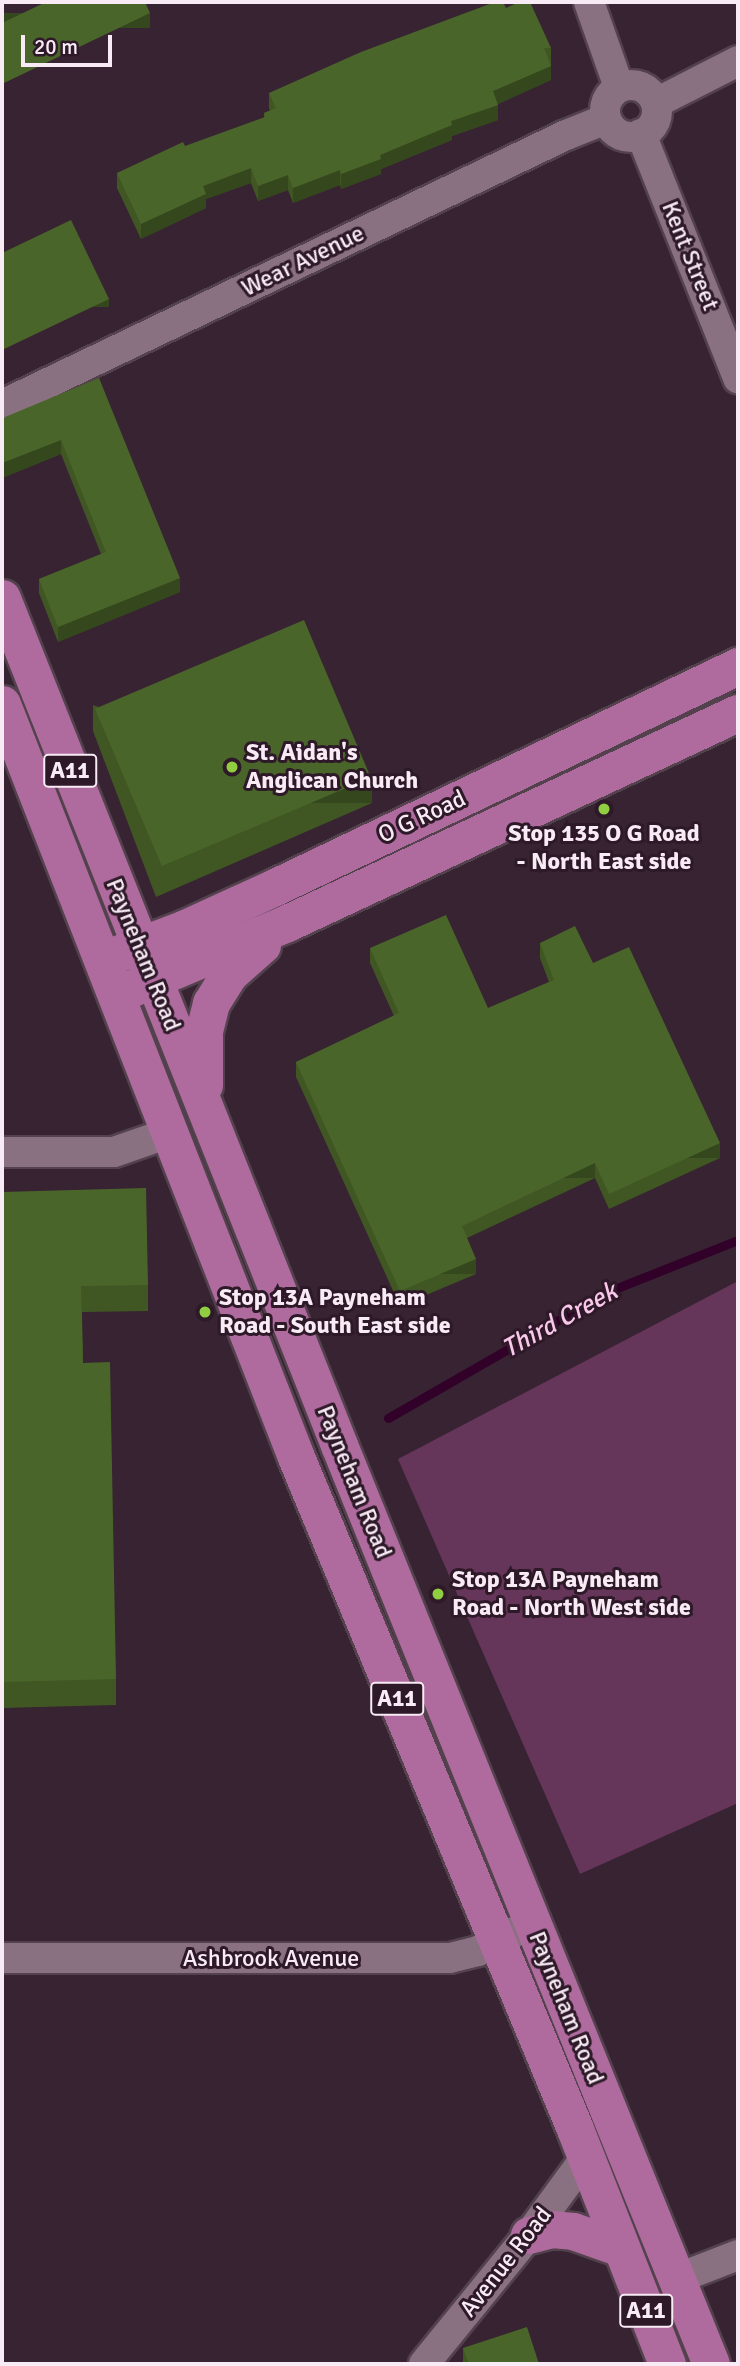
<!DOCTYPE html>
<style>
body{margin:0}
#map{position:relative;width:740px;height:2366px;overflow:hidden;background:#372332;font-family:Signika,sans-serif}
div>[style]{position:absolute}
.green>*{inset:0;background:#66365a}
.stream>*{height:9px;margin:-4.5px;padding:0 4.5px;transform-origin:4.5px;border-radius:4.5px;background:#320129}
.roads{filter:drop-shadow(2px 0 #53424e) drop-shadow(-2px 0 #53424e) drop-shadow(0 2px #53424e) drop-shadow(0 -2px #53424e)}
.minor>*{height:30px;margin:-15px;padding:0 15px;transform-origin:15px;border-radius:15px;background:#8a7182}
.minor>.ring{margin:-15px;padding:0;box-sizing:content-box;background:none;border:30px solid #8a7182;border-radius:50%}
.major>*{height:37px;margin:-18.5px;padding:0 18.5px;transform-origin:18.5px;border-radius:18.5px;background:#b06b9e}
.wall>*{inset:0;background:#405724}
.shaded-wall>*{inset:0;background:#34471d;transform-origin:0 0}
.building>*{inset:0;background:#4a652a;transform-origin:0 0}
.dots>*{width:19px;height:19px;translate:-50% -50%;box-sizing:border-box;border:4px solid #2d1928;border-radius:50%}
span{translate:-50% -50%;white-space:nowrap;text-align:center;line-height:1.15;-webkit-text-stroke:6px #2d1928;paint-order:stroke}
.shield-label span{padding:2px 5px;background:#2d1928;border:2px solid;border-radius:5px;-webkit-text-stroke-width:0}
.shield-label{font-size:23px;color:#f9ebf5;font-weight:700}
.street-label{font-size:24px;color:#f9ebf5}
.poi-label{font-size:24px;color:#f9ebf5;font-weight:700}
.left{translate:0 -50%;text-align:left}
.water-label{font-size:26px;color:#f9c7ea;font-style:italic}
.frame{position:absolute;inset:0;border:4px solid #f9ebf5;pointer-events:none}
.scale{position:absolute;left:21px;top:35px;width:91px;height:32px;box-sizing:border-box;border:4px solid #f9ebf5;border-top:0;padding-left:9px;font-size:21px;line-height:24px;white-space:nowrap;color:#f9ebf5;-webkit-text-stroke:5px #2d1928;paint-order:stroke}
</style>
<div id="map">
<div class="green">
<i style="clip-path:polygon(738px 1281px,738px 1803px,580px 1874px,398px 1459px)"></i>
</div>
<div class="stream">
<i style="left:388px;top:1418px;width:253px;rotate:-29.9deg"></i>
<i style="left:607px;top:1292px;width:141px;rotate:-21.7deg"></i>
</div>
<div class="roads">
<div class="minor">
<i style="left:589px;top:2px;width:90px;rotate:70.6deg"></i>
<i class="ring" style="left:605px;top:85px;width:22px;height:22px"></i>
<i style="left:656px;top:103px;width:92px;rotate:-27.1deg"></i>
<i style="left:641px;top:134px;width:263px;rotate:68.3deg"></i>
<i style="left:2px;top:405px;width:625px;rotate:-25.58deg"></i>
<i style="left:566px;top:135px;width:43px;rotate:-21.8deg"></i>
<i style="left:2px;top:1152px;width:112px"></i>
<i style="left:114px;top:1152px;width:58px;rotate:-19.1deg"></i>
<i style="left:2px;top:1958px;width:448px"></i>
<i style="left:450px;top:1958px;width:29px;rotate:-14deg"></i>
<i style="left:478px;top:1951px;width:61px;rotate:-27.4deg"></i>
<i style="left:676px;top:2279px;width:66px;rotate:-21.2deg"></i>
<i style="left:424px;top:2364px;width:166px;rotate:-50.9deg"></i>
<i style="left:529px;top:2235px;width:97px;rotate:-53.8deg"></i>
</div>
<div class="major">
<i style="left:2px;top:598px;width:912px;rotate:68.3deg"></i>
<i style="left:339px;top:1445px;width:991px;rotate:67.96deg"></i>
<i style="left:2px;top:704px;width:808px;rotate:68.67deg"></i>
<i style="left:296px;top:1457px;width:728px;rotate:67.45deg"></i>
<i style="left:575px;top:2129px;width:252px;rotate:68.6deg"></i>
<i style="left:117px;top:954px;width:73px;rotate:-20.9deg"></i>
<i style="left:185px;top:928px;width:101px;rotate:-24.5deg"></i>
<i style="left:277px;top:886px;width:511px;rotate:-25.51deg"></i>
<i style="left:130px;top:989px;width:170px;rotate:-22.8deg"></i>
<i style="left:287px;top:923px;width:497px;rotate:-25deg"></i>
<i style="left:204px;top:1085px;width:54px;rotate:-90deg"></i>
<i style="left:204px;top:1031px;width:29px;rotate:-76deg"></i>
<i style="left:211px;top:1003px;width:34px;rotate:-58deg"></i>
<i style="left:229px;top:974px;width:44px;rotate:-41.3deg"></i>
<i style="left:529px;top:2235px;width:23px;rotate:-15deg"></i>
<i style="left:551px;top:2229px;width:22px;rotate:5deg"></i>
<i style="left:573px;top:2231px;width:51px;rotate:19.5deg"></i>
</div>
</div>
<div class="wall">
<i style="clip-path:polygon(506px 8px,551px 48px,551px 80px,498px 104px,498px 120px,452px 136px,452px 140px,381px 169px,381px 174px,341px 189px,340px 185px,293px 203px,288px 190px,258px 201px,251px 183px,206px 199px,206px 208px,141px 239px,117px 188px,117px 173px,264px 118px,264px 113px,270px 111px,269px 108px,269px 93px)"></i>
<i style="clip-path:polygon(99px 378px,180px 592px,58px 642px,39px 593px,39px 579px,101px 554px,61px 454px,2px 478px,2px 421px)"></i>
<i style="clip-path:polygon(93px 705px,372px 803px,156px 897px,93px 731px)"></i>
<i style="clip-path:polygon(540px 943px,593px 963px,720px 1158px,609px 1209px,595px 1178px,467px 1238px,476px 1274px,400px 1306px,296px 1077px,296px 1062px,394px 1016px,370px 963px,370px 948px,488px 1008px,549px 982px,540px 958px)"></i>
<i style="clip-path:polygon(2px 1192px,148px 1285px,148px 1311px,82px 1312px,83px 1363px,116px 1679px,116px 1705px,2px 1708px)"></i>
<i style="clip-path:polygon(463px 2348px,539px 2364px,463px 2364px)"></i>
</div>
<div class="shaded-wall">
<i style="left:150px;top:13px;width:15px;height:164px;rotate:90deg"></i>
<i style="clip-path:polygon(551px 66px,551px 80px,493px 106px,493px 91px)"></i>
<i style="clip-path:polygon(498px 105px,498px 120px,452px 136px,452px 140px,381px 169px,381px 174px,341px 189px,341px 174px,451px 121px)"></i>
<i style="clip-path:polygon(251px 168px,251px 183px,206px 199px,206px 208px,141px 239px,141px 224px,203px 186px)"></i>
<i style="clip-path:polygon(340px 170px,340px 185px,293px 203px,293px 188px)"></i>
<i style="clip-path:polygon(288px 175px,288px 190px,258px 201px,258px 186px)"></i>
<i style="left:109px;top:299px;width:8px;height:119px;rotate:90deg"></i>
<i style="clip-path:polygon(61px 440px,61px 454px,2px 478px,2px 463px)"></i>
<i style="clip-path:polygon(180px 578px,180px 592px,58px 642px,58px 627px)"></i>
<i style="left:372px;top:777px;width:26px;height:236px;rotate:90deg"></i>
<i style="left:720px;top:1143px;width:15px;height:122px;rotate:90deg"></i>
<i style="left:595px;top:1163px;width:15px;height:147px;rotate:90deg"></i>
<i style="left:476px;top:1259px;width:15px;height:82px;rotate:90deg"></i>
</div>
<div class="building">
<i style="clip-path:polygon(46px 2px,145px 2px,150px 13px,2px 84px,2px 23px)"></i>
<i style="clip-path:polygon(495px 2px,503px 2px,506px 8px,519px 2px,530px 2px,551px 48px,544px 48px,551px 66px,493px 91px,498px 105px,451px 121px,452px 125px,380px 155px,381px 159px,341px 174px,340px 170px,293px 188px,288px 175px,258px 186px,251px 168px,203px 186px,206px 194px,141px 224px,117px 173px,183px 142px,185px 146px,265px 117px,264px 113px,276px 108px,269px 93px,361px 52px)"></i>
<i style="clip-path:polygon(71px 220px,109px 299px,2px 350px,2px 253px)"></i>
<i style="clip-path:polygon(99px 378px,180px 578px,58px 627px,39px 579px,106px 552px,61px 440px,2px 463px,2px 421px,5px 417px)"></i>
<i style="left:304px;top:620px;width:171px;height:227px;rotate:67deg"></i>
<i style="clip-path:polygon(446px 915px,488px 1008px,554px 980px,540px 943px,575px 926px,593px 963px,629px 947px,720px 1143px,609px 1194px,595px 1163px,462px 1226px,476px 1259px,400px 1291px,296px 1062px,399px 1013px,370px 948px)"></i>
<i style="clip-path:polygon(146px 1188px,148px 1285px,81px 1286px,83px 1363px,110px 1362px,116px 1679px,2px 1682px,2px 1192px)"></i>
<i style="clip-path:polygon(527px 2327px,539px 2364px,469px 2364px,463px 2348px)"></i>
</div>
<div class="dots">
<i style="left:232px;top:767px;background:#90cd41"></i>
<i style="left:604px;top:809px;background:#90cd41"></i>
<i style="left:205px;top:1312px;background:#90cd41"></i>
<i style="left:438px;top:1594px;background:#90cd41"></i>
</div>
<div class="shield-label">
<span style="left:70px;top:771px">A11</span>
<span style="left:397px;top:1699px">A11</span>
<span style="left:646px;top:2311px">A11</span>
</div>
<div class="street-label">
<span style="left:690px;top:256px;rotate:68deg">Kent Street</span>
<span style="left:303px;top:261px;rotate:-26deg">Wear Avenue</span>
<span style="left:422px;top:817px;rotate:-25deg">O G Road</span>
<span style="left:143px;top:955px;rotate:68deg">Payneham Road</span>
<span style="left:354px;top:1482px;rotate:68deg">Payneham Road</span>
<span style="left:271px;top:1959px">Ashbrook Avenue</span>
<span style="left:566px;top:2008px;rotate:68deg">Payneham Road</span>
<span style="left:506px;top:2262px;rotate:-52deg">Avenue Road</span>
</div>
<div class="poi-label">
<span class="left" style="left:246px;top:767px">St. Aidan's<br>Anglican Church</span>
<span style="left:604px;top:848px">Stop 135 O G Road<br>- North East side</span>
<span class="left" style="left:219px;top:1312px">Stop 13A Payneham<br>Road - South East side</span>
<span class="left" style="left:452px;top:1594px">Stop 13A Payneham<br>Road - North West side</span>
</div>
<div class="water-label">
<span style="left:560px;top:1321px;rotate:-29deg">Third Creek</span>
</div>
<div class="frame"></div>
<div class="scale">20 m</div>
</div>
